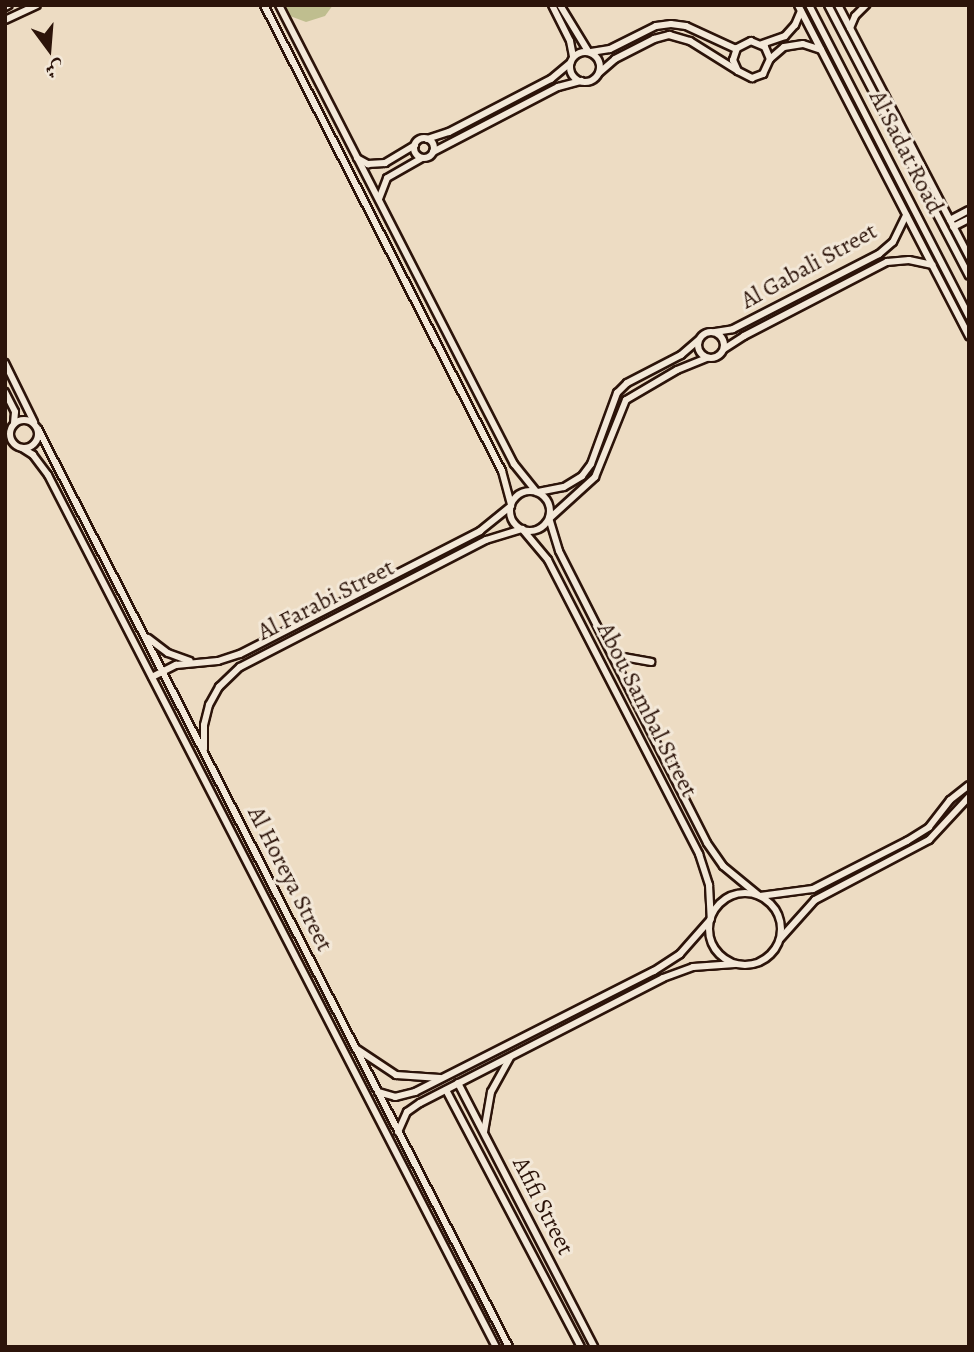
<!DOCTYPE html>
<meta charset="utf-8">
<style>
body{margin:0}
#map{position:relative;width:974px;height:1352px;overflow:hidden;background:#eddcc3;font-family:Alegreya,Amiri,serif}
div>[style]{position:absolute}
.green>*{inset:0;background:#bfbe8f}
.roads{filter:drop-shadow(2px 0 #2c140a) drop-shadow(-2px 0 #2c140a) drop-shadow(0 2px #2c140a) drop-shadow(0 -2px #2c140a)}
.secondary>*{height:6px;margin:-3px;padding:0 3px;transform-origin:3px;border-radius:3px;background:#f3e8d8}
.secondary>.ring{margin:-3px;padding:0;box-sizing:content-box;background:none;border:6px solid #f3e8d8;border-radius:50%}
span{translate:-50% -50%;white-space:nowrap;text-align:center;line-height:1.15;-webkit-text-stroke:6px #f3e8d8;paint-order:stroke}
.street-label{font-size:24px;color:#2c140a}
.frame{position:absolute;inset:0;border:7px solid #2c140a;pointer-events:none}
.north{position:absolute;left:14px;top:14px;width:70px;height:70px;-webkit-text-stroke:5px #f3e8d8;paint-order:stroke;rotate:164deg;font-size:19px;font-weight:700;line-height:28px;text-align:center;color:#2c140a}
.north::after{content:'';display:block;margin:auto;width:24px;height:32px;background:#2c140a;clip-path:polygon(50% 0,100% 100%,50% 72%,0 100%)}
</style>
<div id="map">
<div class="green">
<i style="clip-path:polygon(285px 5px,333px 5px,325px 16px,306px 22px,290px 16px)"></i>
</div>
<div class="roads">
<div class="secondary">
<i style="left:264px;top:5px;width:523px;rotate:62.95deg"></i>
<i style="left:502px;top:471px;width:34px;rotate:75deg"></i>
<i style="left:279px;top:5px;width:516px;rotate:62.89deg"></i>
<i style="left:514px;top:464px;width:36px;rotate:51deg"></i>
<i style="left:552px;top:5px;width:40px;rotate:63.4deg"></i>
<i style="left:570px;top:41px;width:16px;rotate:79deg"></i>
<i style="left:560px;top:5px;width:54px;rotate:58.7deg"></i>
<i style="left:798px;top:5px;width:373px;rotate:62.7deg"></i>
<i style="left:809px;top:5px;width:350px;rotate:62.8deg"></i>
<i style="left:828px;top:5px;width:305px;rotate:62.5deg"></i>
<i style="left:838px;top:5px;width:284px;rotate:62.5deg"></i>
<i style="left:5px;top:7px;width:4px;rotate:-27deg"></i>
<i style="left:5px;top:20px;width:35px;rotate:-25deg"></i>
<i style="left:850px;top:28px;width:13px;rotate:-67deg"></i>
<i style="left:855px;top:16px;width:16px;rotate:-45deg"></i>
<i style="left:762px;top:44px;width:24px;rotate:-19deg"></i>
<i style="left:785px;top:36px;width:15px;rotate:-48deg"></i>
<i style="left:795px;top:25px;width:15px;rotate:-67deg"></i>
<i class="ring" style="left:570px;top:52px;width:24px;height:24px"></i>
<i style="left:591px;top:52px;width:19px;rotate:-9deg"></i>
<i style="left:610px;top:49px;width:51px;rotate:-26.6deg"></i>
<i style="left:656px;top:26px;width:15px;rotate:-8deg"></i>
<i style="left:671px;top:24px;width:15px;rotate:8deg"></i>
<i style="left:686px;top:26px;width:55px;rotate:24.7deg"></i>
<i style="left:770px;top:59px;width:13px;rotate:-113deg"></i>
<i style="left:765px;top:47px;width:15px;rotate:-157deg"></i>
<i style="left:751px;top:41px;width:16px;rotate:153deg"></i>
<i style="left:737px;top:48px;width:13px;rotate:108deg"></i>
<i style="left:733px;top:60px;width:12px;rotate:66deg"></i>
<i style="left:738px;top:71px;width:16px;rotate:27deg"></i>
<i style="left:752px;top:78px;width:12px;rotate:-20deg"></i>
<i style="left:763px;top:74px;width:17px;rotate:-65deg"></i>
<i style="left:770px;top:59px;width:18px;rotate:-41deg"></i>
<i style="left:784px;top:47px;width:19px;rotate:-9deg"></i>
<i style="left:803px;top:44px;width:19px;rotate:18deg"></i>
<i style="left:599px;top:73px;width:21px;rotate:-41deg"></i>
<i style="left:615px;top:59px;width:44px;rotate:-27.1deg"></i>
<i style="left:654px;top:39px;width:16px;rotate:-15deg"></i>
<i style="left:669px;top:35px;width:22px;rotate:16deg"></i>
<i style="left:690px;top:41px;width:57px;rotate:32deg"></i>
<i class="ring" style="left:414px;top:138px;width:14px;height:14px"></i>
<i style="left:427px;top:139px;width:23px;rotate:-18deg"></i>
<i style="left:449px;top:132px;width:115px;rotate:-27.5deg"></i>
<i style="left:551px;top:79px;width:25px;rotate:-40deg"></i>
<i style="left:433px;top:152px;width:141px;rotate:-27.5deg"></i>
<i style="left:558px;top:87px;width:24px;rotate:-15deg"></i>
<i style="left:357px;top:158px;width:13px;rotate:29deg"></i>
<i style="left:368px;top:164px;width:17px;rotate:-3deg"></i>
<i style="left:385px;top:163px;width:35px;rotate:-31deg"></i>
<i style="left:379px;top:199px;width:22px;rotate:-69deg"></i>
<i style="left:387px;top:178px;width:40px;rotate:-29.7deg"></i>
<i style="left:950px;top:220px;width:21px;rotate:-28deg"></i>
<i style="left:953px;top:227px;width:18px;rotate:-27deg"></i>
<i class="ring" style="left:698px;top:332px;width:20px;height:20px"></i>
<i style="left:715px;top:332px;width:18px;rotate:-9deg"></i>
<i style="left:733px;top:329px;width:164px;rotate:-27.2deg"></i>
<i style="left:879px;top:254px;width:18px;rotate:-41deg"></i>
<i style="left:893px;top:242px;width:30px;rotate:-64deg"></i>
<i style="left:724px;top:349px;width:24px;rotate:-33deg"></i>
<i style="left:744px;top:336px;width:161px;rotate:-27.4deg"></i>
<i style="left:887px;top:262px;width:22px;rotate:-5deg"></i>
<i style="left:909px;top:260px;width:24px;rotate:12deg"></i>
<i style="left:5px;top:363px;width:66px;rotate:63.8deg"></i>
<i style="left:5px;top:392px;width:22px;rotate:63deg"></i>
<i style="left:15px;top:412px;width:11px;rotate:95deg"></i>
<i class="ring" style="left:10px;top:420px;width:22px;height:22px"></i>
<i style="left:38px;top:429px;width:1032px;rotate:62.84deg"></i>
<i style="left:22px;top:448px;width:13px;rotate:32deg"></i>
<i style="left:33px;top:455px;width:25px;rotate:53deg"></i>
<i style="left:48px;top:475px;width:980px;rotate:62.81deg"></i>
<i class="ring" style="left:510px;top:491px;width:34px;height:34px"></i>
<i style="left:538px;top:492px;width:26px;rotate:-11deg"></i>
<i style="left:564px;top:487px;width:21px;rotate:-31deg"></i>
<i style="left:582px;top:476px;width:15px;rotate:-53deg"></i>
<i style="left:591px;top:464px;width:76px;rotate:-69.9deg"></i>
<i style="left:617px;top:393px;width:14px;rotate:-45deg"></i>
<i style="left:627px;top:383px;width:61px;rotate:-27.4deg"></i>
<i style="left:681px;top:355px;width:23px;rotate:-41deg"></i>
<i style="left:549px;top:518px;width:34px;rotate:73deg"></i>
<i style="left:559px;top:551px;width:327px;rotate:63.1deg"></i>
<i style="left:707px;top:843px;width:28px;rotate:55deg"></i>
<i style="left:723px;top:866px;width:45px;rotate:39.6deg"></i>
<i style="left:550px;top:518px;width:61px;rotate:-42.3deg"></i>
<i style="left:595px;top:477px;width:83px;rotate:-68.1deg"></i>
<i style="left:626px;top:400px;width:59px;rotate:-30.5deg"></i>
<i style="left:677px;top:370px;width:32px;rotate:-22deg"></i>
<i style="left:523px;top:530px;width:39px;rotate:50deg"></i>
<i style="left:548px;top:560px;width:331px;rotate:62.8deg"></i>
<i style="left:699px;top:854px;width:33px;rotate:72deg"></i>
<i style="left:709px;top:885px;width:34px;rotate:87deg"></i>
<i style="left:148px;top:638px;width:25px;rotate:37deg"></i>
<i style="left:168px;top:653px;width:23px;rotate:20deg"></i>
<i style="left:612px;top:655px;width:40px;rotate:10deg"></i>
<i style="left:152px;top:677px;width:27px;rotate:-27deg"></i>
<i style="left:176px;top:665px;width:42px;rotate:-5.4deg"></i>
<i style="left:218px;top:661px;width:23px;rotate:-18deg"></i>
<i style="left:240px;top:654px;width:270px;rotate:-27.1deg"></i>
<i style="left:480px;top:531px;width:40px;rotate:-39deg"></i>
<i style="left:204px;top:749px;width:24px;rotate:-90deg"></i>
<i style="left:204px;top:725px;width:21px;rotate:-76deg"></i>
<i style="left:209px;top:705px;width:21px;rotate:-61deg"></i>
<i style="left:219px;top:687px;width:29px;rotate:-44deg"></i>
<i style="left:240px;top:667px;width:277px;rotate:-27.3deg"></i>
<i style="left:486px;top:540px;width:38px;rotate:-17deg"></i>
<i class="ring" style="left:709px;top:893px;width:66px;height:66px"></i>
<i style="left:760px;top:896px;width:53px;rotate:-7.5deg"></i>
<i style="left:813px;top:889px;width:106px;rotate:-27.1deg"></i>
<i style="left:907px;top:841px;width:26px;rotate:-32deg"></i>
<i style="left:929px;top:827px;width:34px;rotate:-52deg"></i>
<i style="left:950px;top:800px;width:24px;rotate:-38deg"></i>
<i style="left:780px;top:939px;width:52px;rotate:-48.1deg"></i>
<i style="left:815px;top:900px;width:129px;rotate:-27.8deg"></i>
<i style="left:929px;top:840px;width:59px;rotate:-47.1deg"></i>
<i style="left:357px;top:1049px;width:47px;rotate:33.7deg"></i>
<i style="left:396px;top:1075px;width:44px;rotate:3.9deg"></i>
<i style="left:458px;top:1083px;width:297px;rotate:62.7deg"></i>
<i style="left:446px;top:1090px;width:290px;rotate:62.3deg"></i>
<i style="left:378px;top:1092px;width:18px;rotate:16deg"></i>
<i style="left:395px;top:1097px;width:21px;rotate:-14deg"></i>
<i style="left:415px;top:1092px;width:268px;rotate:-26.9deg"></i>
<i style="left:654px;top:971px;width:31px;rotate:-33deg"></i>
<i style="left:680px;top:954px;width:45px;rotate:-48.6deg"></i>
<i style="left:398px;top:1132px;width:22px;rotate:-66deg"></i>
<i style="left:407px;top:1112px;width:16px;rotate:-35deg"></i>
<i style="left:420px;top:1103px;width:273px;rotate:-27.2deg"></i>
<i style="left:663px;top:978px;width:32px;rotate:-20deg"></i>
<i style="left:693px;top:967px;width:42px;rotate:-4.1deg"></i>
<i style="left:484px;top:1132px;width:41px;rotate:-80.1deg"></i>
<i style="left:491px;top:1092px;width:39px;rotate:-61deg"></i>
</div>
</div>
<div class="street-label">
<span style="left:906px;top:152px;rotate:63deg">Al Sadat Road</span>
<span style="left:809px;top:266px;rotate:-29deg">Al Gabali Street</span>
<span style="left:326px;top:600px;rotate:-27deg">Al Farabi Street</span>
<span style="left:647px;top:710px;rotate:63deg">Abou Sambal Street</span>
<span style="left:290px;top:879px;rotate:63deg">Al Horeya Street</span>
<span style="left:543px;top:1206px;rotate:63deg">Afifi Street</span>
</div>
<div class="frame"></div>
<div class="north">ش</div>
</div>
